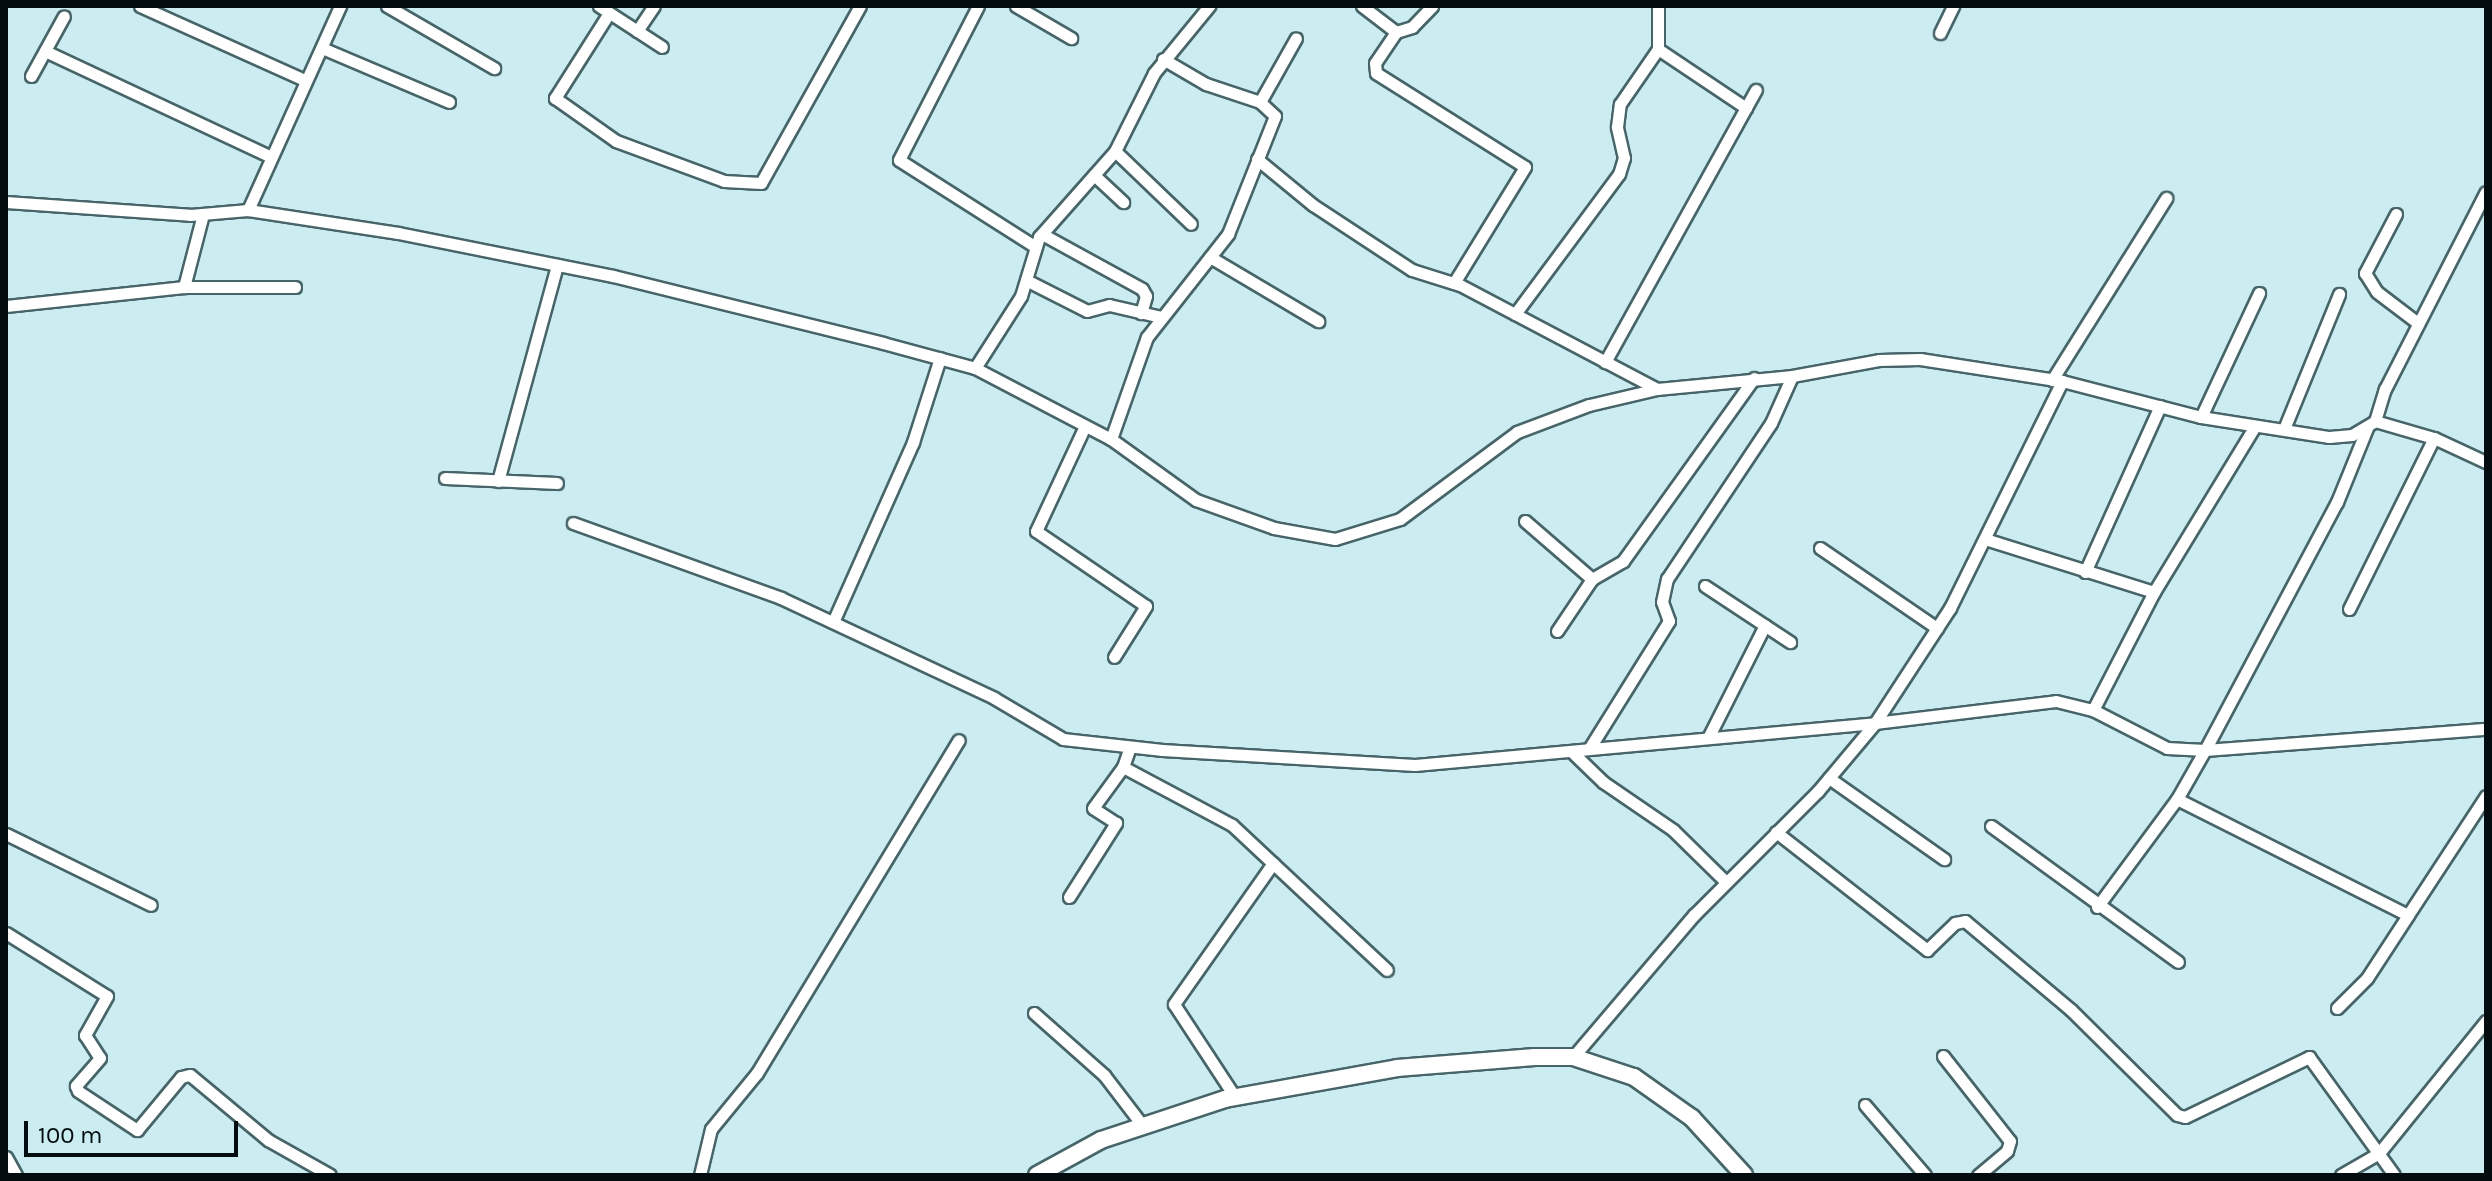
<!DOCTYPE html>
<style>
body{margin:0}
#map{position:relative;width:2492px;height:1181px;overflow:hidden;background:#cbecf0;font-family:Karla,sans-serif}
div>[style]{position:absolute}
.roads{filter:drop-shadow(2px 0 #476568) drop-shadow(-2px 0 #476568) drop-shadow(0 2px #476568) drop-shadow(0 -2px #476568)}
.street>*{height:11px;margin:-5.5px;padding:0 5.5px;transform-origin:5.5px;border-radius:5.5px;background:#fff}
.secondary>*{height:16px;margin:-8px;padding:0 8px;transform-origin:8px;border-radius:8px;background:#fff}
span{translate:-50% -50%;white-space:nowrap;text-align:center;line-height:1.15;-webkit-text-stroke:6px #cbecf0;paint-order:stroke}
.frame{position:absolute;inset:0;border:8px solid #030d0f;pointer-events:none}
.scale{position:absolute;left:24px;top:1121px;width:214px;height:36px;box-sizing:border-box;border:4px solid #030d0f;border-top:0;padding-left:10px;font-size:24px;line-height:28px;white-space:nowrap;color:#030d0f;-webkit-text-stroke:6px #cbecf0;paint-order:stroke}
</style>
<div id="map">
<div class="roads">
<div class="street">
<i style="left:140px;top:6px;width:181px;rotate:24.2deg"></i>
<i style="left:387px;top:6px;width:124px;rotate:30.1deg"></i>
<i style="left:599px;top:6px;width:75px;rotate:33.1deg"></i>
<i style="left:978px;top:6px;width:173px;rotate:117.2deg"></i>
<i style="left:899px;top:160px;width:160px;rotate:32.5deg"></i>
<i style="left:1016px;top:6px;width:64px;rotate:30.2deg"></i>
<i style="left:1362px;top:6px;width:43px;rotate:37.4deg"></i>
<i style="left:1396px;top:32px;width:37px;rotate:124deg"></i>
<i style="left:1375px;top:63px;width:10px;rotate:84deg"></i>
<i style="left:1376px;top:73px;width:176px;rotate:32.2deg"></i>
<i style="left:1525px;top:167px;width:136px;rotate:121.5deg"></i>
<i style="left:1658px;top:6px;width:43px;rotate:90deg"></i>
<i style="left:1658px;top:49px;width:106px;rotate:33.8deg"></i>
<i style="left:609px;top:13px;width:101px;rotate:122.4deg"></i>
<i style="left:555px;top:98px;width:75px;rotate:35.2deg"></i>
<i style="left:616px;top:141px;width:115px;rotate:20.3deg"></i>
<i style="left:724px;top:181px;width:37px;rotate:3deg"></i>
<i style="left:761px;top:183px;width:203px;rotate:-60.8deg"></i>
<i style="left:637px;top:31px;width:30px;rotate:-56deg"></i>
<i style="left:1396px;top:32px;width:17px;rotate:-17deg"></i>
<i style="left:1412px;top:27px;width:29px;rotate:-46deg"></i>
<i style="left:1940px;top:33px;width:30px;rotate:-64deg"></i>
<i style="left:322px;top:48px;width:138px;rotate:23deg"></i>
<i style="left:45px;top:51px;width:247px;rotate:25.1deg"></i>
<i style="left:1163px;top:59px;width:50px;rotate:30.2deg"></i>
<i style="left:1206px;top:84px;width:57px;rotate:18.4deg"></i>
<i style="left:31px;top:76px;width:68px;rotate:-61.2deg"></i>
<i style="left:1115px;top:151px;width:105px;rotate:43.8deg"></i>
<i style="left:1257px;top:159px;width:72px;rotate:39.4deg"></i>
<i style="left:1313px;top:205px;width:118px;rotate:33.3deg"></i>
<i style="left:1412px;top:270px;width:50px;rotate:17.4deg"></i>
<i style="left:1460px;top:285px;width:223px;rotate:27.8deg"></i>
<i style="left:1094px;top:175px;width:40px;rotate:43deg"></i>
<i style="left:6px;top:202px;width:184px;rotate:4deg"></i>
<i style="left:190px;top:215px;width:58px;rotate:-4.9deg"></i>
<i style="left:248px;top:210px;width:152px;rotate:8.7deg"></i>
<i style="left:398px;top:233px;width:219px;rotate:11.3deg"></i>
<i style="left:613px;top:276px;width:278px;rotate:13.9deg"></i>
<i style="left:883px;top:343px;width:95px;rotate:15.2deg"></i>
<i style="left:975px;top:368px;width:153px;rotate:27.6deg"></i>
<i style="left:1111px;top:439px;width:105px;rotate:35.7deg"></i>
<i style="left:1196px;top:500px;width:83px;rotate:19.7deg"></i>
<i style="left:1274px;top:528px;width:62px;rotate:10.2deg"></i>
<i style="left:1335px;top:539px;width:68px;rotate:-17.1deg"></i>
<i style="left:1400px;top:519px;width:146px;rotate:-36.6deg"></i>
<i style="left:1517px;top:432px;width:77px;rotate:-20.6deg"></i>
<i style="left:1589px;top:405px;width:70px;rotate:-13.2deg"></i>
<i style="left:1657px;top:389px;width:136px;rotate:-5.5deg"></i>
<i style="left:1792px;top:376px;width:88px;rotate:-10.4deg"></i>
<i style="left:1879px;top:360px;width:41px;rotate:-1.4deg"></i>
<i style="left:1920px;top:359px;width:144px;rotate:8.8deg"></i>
<i style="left:248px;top:210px;width:224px;rotate:-65.7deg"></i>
<i style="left:2396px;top:214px;width:67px;rotate:117.7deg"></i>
<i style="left:2365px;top:273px;width:22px;rotate:58deg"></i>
<i style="left:2377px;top:292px;width:51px;rotate:37.1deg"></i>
<i style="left:1042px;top:234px;width:114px;rotate:28.8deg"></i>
<i style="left:1142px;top:289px;width:8px;rotate:60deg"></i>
<i style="left:1146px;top:296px;width:18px;rotate:106deg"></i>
<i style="left:1210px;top:257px;width:126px;rotate:30.7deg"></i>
<i style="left:1026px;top:280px;width:68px;rotate:26.9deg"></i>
<i style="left:1087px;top:311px;width:23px;rotate:-15deg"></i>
<i style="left:1109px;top:305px;width:53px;rotate:13deg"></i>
<i style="left:184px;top:287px;width:75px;rotate:-75.4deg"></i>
<i style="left:6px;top:306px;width:179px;rotate:-6.1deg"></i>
<i style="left:184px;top:287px;width:111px"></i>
<i style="left:1515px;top:314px;width:174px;rotate:-53.4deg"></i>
<i style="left:1619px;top:174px;width:17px;rotate:-73deg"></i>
<i style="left:1624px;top:158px;width:32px;rotate:-103deg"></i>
<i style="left:1617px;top:127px;width:23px;rotate:-83deg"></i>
<i style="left:1620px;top:104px;width:67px;rotate:-55.4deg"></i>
<i style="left:1605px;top:362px;width:311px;rotate:-61deg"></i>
<i style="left:975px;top:368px;width:85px;rotate:-57.4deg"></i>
<i style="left:1021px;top:296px;width:62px;rotate:-73deg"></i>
<i style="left:1039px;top:237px;width:115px;rotate:-48.5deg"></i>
<i style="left:1115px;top:151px;width:87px;rotate:-63.4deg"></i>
<i style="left:1154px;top:73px;width:87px;rotate:-50.6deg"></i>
<i style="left:2052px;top:380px;width:215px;rotate:-57.9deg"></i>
<i style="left:2201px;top:417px;width:137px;rotate:-64.9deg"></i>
<i style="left:2375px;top:421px;width:61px;rotate:16.1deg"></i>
<i style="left:2434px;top:438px;width:57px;rotate:24.8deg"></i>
<i style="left:1085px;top:426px;width:116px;rotate:115deg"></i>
<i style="left:1036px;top:531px;width:133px;rotate:34.3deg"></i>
<i style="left:1146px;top:606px;width:60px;rotate:122.1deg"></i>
<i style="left:2284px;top:429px;width:146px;rotate:-67.8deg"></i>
<i style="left:1111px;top:439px;width:108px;rotate:-70.6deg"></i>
<i style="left:1147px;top:337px;width:131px;rotate:-51.8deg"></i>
<i style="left:1228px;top:234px;width:127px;rotate:-68.3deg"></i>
<i style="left:1275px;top:116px;width:21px;rotate:-137deg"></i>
<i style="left:1260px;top:102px;width:73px;rotate:-60.6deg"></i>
<i style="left:445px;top:478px;width:112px;rotate:2.6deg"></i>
<i style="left:498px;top:481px;width:224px;rotate:-74.7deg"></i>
<i style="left:1525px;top:521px;width:89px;rotate:40.9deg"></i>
<i style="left:573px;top:523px;width:221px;rotate:19.8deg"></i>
<i style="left:781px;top:598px;width:235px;rotate:25.1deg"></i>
<i style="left:994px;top:698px;width:80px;rotate:30.7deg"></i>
<i style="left:1063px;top:739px;width:100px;rotate:6.3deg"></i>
<i style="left:1162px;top:750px;width:253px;rotate:3.4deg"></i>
<i style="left:1415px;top:765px;width:462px;rotate:-5.2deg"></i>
<i style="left:1875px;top:723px;width:182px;rotate:-6.9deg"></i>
<i style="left:2056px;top:701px;width:38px;rotate:14deg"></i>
<i style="left:2093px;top:710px;width:83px;rotate:27.2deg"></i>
<i style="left:2167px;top:748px;width:38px;rotate:3deg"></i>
<i style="left:2205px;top:750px;width:282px;rotate:-4.3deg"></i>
<i style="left:1985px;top:539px;width:177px;rotate:17.4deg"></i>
<i style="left:1820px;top:548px;width:142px;rotate:34.4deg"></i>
<i style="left:2085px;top:572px;width:182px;rotate:-65.7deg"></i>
<i style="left:1705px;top:586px;width:102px;rotate:33.4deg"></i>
<i style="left:2349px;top:609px;width:191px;rotate:-63.6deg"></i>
<i style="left:833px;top:622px;width:197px;rotate:-66deg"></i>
<i style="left:913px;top:442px;width:88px;rotate:-72.2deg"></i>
<i style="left:1557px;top:631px;width:63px;rotate:-56.1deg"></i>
<i style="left:1592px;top:579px;width:36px;rotate:-30deg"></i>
<i style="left:1623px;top:561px;width:225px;rotate:-54.4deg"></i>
<i style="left:2093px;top:710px;width:133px;rotate:-62.7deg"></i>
<i style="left:2154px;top:592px;width:194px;rotate:-58.7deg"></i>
<i style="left:1709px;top:736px;width:124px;rotate:-63.2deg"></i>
<i style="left:1589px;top:749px;width:151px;rotate:-58deg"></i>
<i style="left:1669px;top:621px;width:20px;rotate:-110deg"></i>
<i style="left:1662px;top:602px;width:24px;rotate:-78deg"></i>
<i style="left:1667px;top:579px;width:187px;rotate:-56.3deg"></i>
<i style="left:1771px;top:423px;width:51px;rotate:-65.9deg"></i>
<i style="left:1571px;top:751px;width:45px;rotate:44.1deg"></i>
<i style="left:1603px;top:782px;width:85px;rotate:34.4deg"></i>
<i style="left:1673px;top:830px;width:74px;rotate:44.5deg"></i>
<i style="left:1123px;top:767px;width:123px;rotate:28deg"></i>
<i style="left:1232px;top:825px;width:212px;rotate:43.1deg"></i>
<i style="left:1829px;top:778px;width:141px;rotate:35.2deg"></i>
<i style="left:2177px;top:799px;width:258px;rotate:26.7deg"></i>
<i style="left:2408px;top:915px;width:142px;rotate:-56.8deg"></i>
<i style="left:1991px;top:826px;width:231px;rotate:36deg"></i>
<i style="left:1776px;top:832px;width:192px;rotate:38deg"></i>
<i style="left:1927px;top:950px;width:39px;rotate:-44deg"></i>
<i style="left:1955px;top:923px;width:10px;rotate:-11deg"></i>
<i style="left:1965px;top:921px;width:138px;rotate:40deg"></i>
<i style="left:2071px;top:1010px;width:149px;rotate:44.7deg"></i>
<i style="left:2177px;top:1115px;width:8px;rotate:14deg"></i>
<i style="left:2185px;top:1117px;width:138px;rotate:-25.8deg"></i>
<i style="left:2309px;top:1057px;width:145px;rotate:54.2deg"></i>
<i style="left:6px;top:834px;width:161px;rotate:26.1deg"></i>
<i style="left:1069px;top:897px;width:88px;rotate:-57.6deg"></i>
<i style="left:1116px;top:823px;width:27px;rotate:-147deg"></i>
<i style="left:1093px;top:808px;width:51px;rotate:-53.8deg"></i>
<i style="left:1123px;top:767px;width:21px;rotate:-71deg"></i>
<i style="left:2097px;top:907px;width:134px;rotate:-53.5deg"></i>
<i style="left:2177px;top:799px;width:56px;rotate:-60.3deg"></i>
<i style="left:2205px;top:750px;width:281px;rotate:-62deg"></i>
<i style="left:2337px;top:502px;width:80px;rotate:-67.9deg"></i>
<i style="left:6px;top:933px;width:119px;rotate:32deg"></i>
<i style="left:107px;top:996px;width:45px;rotate:119.4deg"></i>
<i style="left:85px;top:1035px;width:27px;rotate:57deg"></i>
<i style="left:100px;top:1058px;width:37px;rotate:131deg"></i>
<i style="left:76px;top:1086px;width:5px;rotate:68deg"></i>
<i style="left:78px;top:1091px;width:71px;rotate:33.5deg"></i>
<i style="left:137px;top:1130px;width:69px;rotate:-50.3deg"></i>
<i style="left:181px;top:1077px;width:9px;rotate:-13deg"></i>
<i style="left:190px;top:1075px;width:102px;rotate:39.8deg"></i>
<i style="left:268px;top:1140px;width:71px;rotate:29.4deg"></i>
<i style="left:2337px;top:1008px;width:42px;rotate:-45deg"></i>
<i style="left:2367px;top:978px;width:75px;rotate:-56.9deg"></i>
<i style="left:1034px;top:1013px;width:94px;rotate:41.5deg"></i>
<i style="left:1104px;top:1075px;width:64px;rotate:52.6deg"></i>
<i style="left:1943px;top:1056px;width:108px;rotate:51.8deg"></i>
<i style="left:2010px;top:1141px;width:10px;rotate:107deg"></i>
<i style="left:2007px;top:1151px;width:38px;rotate:140deg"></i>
<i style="left:1573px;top:1057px;width:187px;rotate:-49.6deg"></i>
<i style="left:1694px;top:915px;width:175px;rotate:-45deg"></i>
<i style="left:1818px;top:791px;width:89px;rotate:-50deg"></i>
<i style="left:1875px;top:723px;width:137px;rotate:-56.9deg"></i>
<i style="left:1950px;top:608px;width:253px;rotate:-63.7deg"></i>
<i style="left:2062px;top:381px;width:144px;rotate:14.5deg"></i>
<i style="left:2201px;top:417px;width:130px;rotate:8.9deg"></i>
<i style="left:2329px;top:437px;width:23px;rotate:-5deg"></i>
<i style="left:2352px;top:435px;width:27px;rotate:-31deg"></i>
<i style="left:2375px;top:421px;width:34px;rotate:-73deg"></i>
<i style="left:2385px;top:389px;width:221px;rotate:-62.9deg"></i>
<i style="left:1235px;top:1097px;width:111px;rotate:-123.3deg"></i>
<i style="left:1174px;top:1004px;width:172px;rotate:-54.9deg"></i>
<i style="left:1865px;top:1105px;width:92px;rotate:49.4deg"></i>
<i style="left:6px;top:1157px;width:21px;rotate:61deg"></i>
<i style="left:700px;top:1175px;width:47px;rotate:-76.6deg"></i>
<i style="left:711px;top:1129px;width:72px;rotate:-50.6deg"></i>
<i style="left:757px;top:1073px;width:389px;rotate:-58.8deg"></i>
<i style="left:2341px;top:1175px;width:44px;rotate:-30.1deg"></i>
<i style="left:2379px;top:1153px;width:170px;rotate:-51deg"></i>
</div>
<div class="secondary">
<i style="left:1037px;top:1175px;width:73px;rotate:-28.7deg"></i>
<i style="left:1101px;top:1140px;width:131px;rotate:-18.3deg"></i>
<i style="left:1225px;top:1099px;width:175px;rotate:-10.2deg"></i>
<i style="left:1397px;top:1068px;width:138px;rotate:-4.6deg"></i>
<i style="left:1535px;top:1057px;width:38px"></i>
<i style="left:1573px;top:1057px;width:64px;rotate:18.2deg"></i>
<i style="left:1634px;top:1077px;width:71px;rotate:35.3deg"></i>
<i style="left:1692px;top:1118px;width:77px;rotate:47.6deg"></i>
</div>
</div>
<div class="frame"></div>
<div class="scale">100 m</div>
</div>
